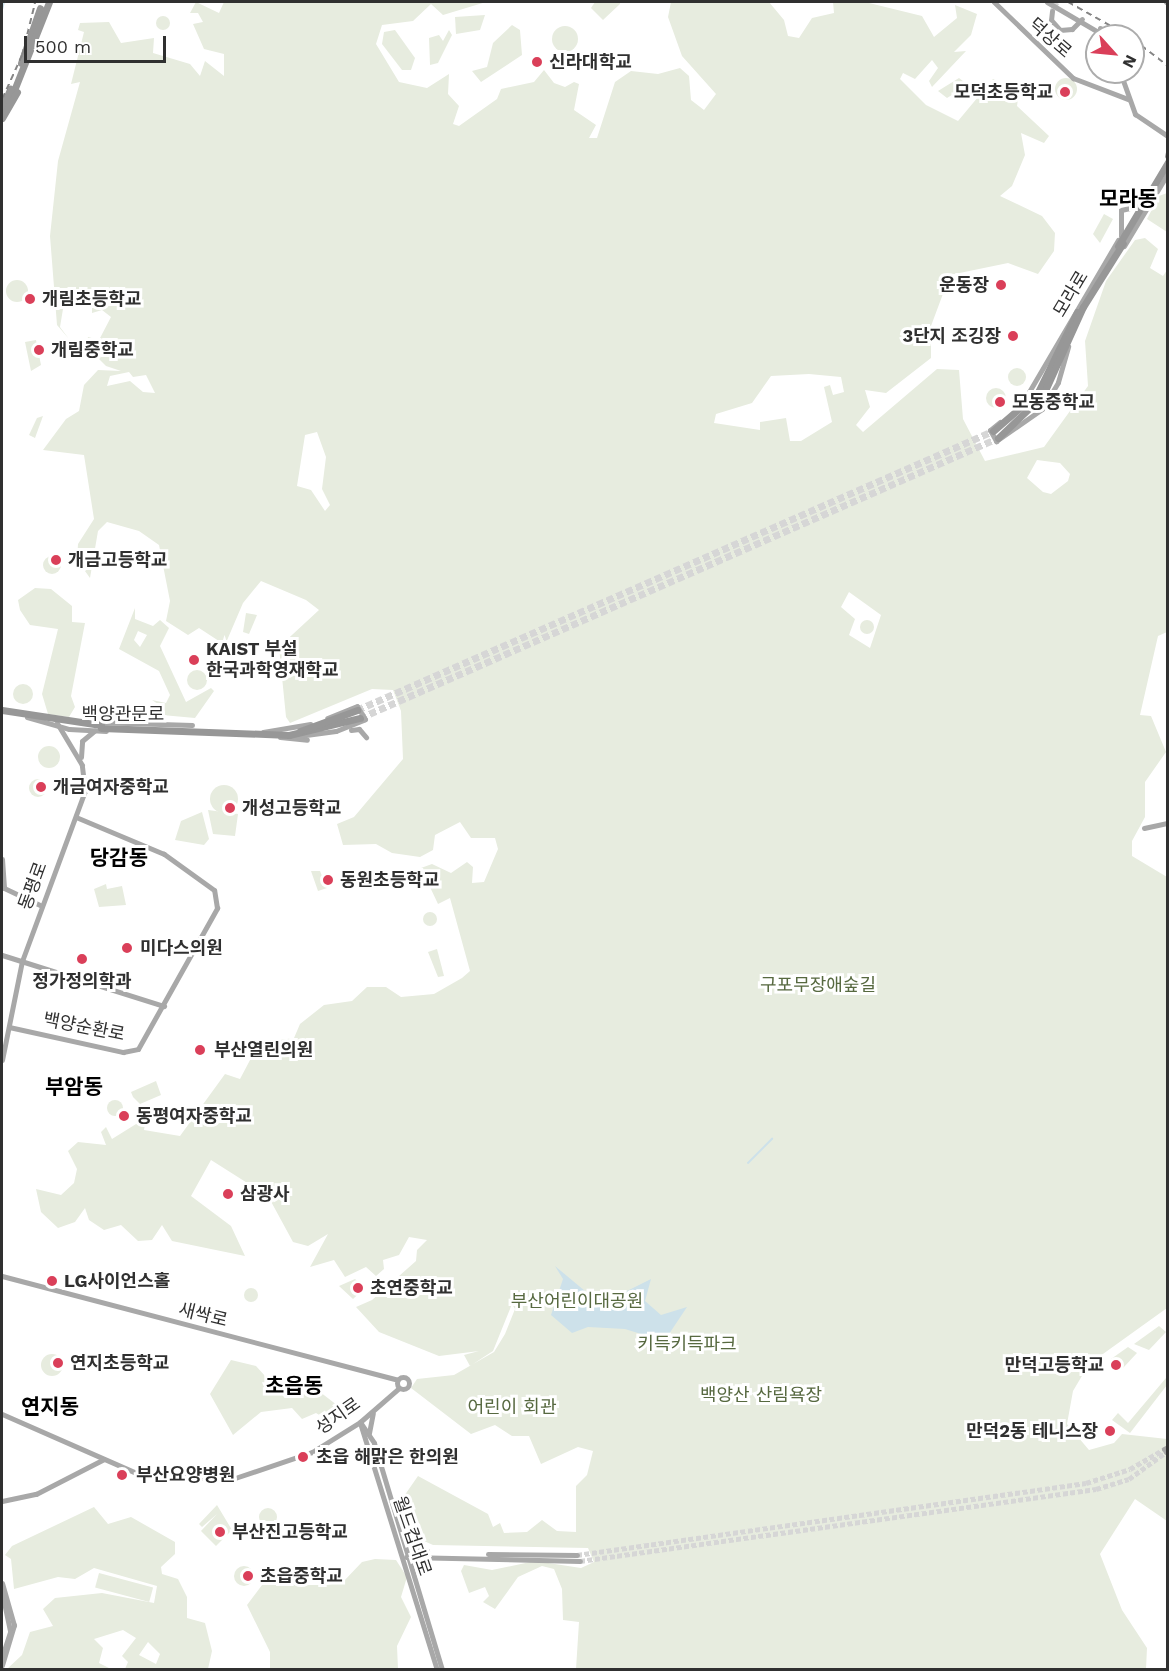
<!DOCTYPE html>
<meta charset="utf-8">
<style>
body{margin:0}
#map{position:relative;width:1169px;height:1671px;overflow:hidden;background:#fff;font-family:"Work Sans","Noto Sans KR",sans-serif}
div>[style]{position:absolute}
.green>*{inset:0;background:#e7ecdf;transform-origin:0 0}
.round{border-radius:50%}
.water>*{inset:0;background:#cde1ea}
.stream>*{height:1.5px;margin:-0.75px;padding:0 0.75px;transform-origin:0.75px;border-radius:0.75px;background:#cde1ea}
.major-tunnel>*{height:5px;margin-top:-2.5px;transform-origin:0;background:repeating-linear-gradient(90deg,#d6d6d6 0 5px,transparent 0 7.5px)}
.highway-tunnel>*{height:7px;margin-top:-3.5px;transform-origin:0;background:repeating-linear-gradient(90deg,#d6d6d6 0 7px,transparent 0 10.5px)}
.major>*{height:5px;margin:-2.5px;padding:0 2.5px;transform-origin:2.5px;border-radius:2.5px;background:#a8a8a8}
.major>.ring{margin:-2.5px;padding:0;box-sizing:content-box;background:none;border:5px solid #a8a8a8;border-radius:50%}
.highway>*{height:7px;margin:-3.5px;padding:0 3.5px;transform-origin:3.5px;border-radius:3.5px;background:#979797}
.rail>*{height:1.5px;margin-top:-0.75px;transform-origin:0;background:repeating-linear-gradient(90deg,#858585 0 6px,transparent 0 10.5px)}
.highway-bridge>*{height:7px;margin:-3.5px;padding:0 3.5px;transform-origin:3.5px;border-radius:3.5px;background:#979797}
.dots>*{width:16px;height:16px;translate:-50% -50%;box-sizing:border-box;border:3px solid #fff;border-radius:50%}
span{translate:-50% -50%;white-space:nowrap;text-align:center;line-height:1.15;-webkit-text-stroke:6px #fff;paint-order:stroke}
.street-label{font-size:18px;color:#303030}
.poi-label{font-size:18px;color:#303030;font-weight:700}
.left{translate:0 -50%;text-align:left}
.right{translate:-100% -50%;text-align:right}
.park-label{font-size:18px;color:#576940}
.quarter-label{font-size:21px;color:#000;font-weight:700}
.frame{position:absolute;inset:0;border:3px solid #303030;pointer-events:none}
.north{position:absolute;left:1085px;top:24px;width:60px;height:60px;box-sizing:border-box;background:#fff;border:2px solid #acacac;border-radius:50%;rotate:117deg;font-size:16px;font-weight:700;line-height:24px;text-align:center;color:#303030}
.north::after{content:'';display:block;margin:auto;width:21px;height:27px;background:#da3f59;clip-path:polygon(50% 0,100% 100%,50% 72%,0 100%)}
.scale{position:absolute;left:24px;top:36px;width:142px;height:27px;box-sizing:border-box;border:3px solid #303030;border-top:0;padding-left:8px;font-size:18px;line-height:21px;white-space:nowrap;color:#303030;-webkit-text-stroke:4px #fff;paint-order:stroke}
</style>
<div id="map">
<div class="green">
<i style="clip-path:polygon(evenodd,196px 2px,219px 13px,224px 2px,486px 2px,443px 15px,431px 4px,413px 21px,382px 25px,376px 44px,399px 82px,427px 88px,449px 74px,448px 94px,459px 106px,453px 124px,459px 126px,497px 99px,501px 89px,534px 82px,544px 70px,554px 83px,565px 87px,574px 82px,579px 84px,574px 110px,596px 125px,589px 138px,597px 138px,615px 82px,631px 71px,658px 74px,680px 68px,689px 76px,691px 100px,704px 110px,716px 94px,682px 56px,668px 17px,671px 2px,769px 2px,784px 20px,788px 36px,799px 38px,812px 18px,834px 13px,833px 2px,865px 2px,922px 16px,934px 37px,957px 18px,955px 5px,977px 14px,971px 35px,954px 52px,966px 51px,932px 87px,929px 81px,938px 68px,932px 60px,915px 79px,903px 73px,900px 79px,926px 105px,958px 121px,993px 79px,1019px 92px,1017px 106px,1049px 136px,1044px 143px,1021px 133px,1025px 155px,1012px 186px,1000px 196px,1042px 216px,1055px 233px,1054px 251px,1038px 274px,1008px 263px,950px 275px,931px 326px,931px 358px,886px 393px,865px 390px,870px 407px,856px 425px,863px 432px,937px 369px,959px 370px,963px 419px,985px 461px,1044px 447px,1088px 386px,1085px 341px,1106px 281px,1135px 240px,1145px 238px,1158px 249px,1150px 268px,1163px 276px,1167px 270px,1167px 632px,1158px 636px,1140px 715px,1151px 716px,1166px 752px,1145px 782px,1145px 817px,1132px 841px,1132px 856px,1167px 877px,1167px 1308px,1089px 1364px,1073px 1391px,1067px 1424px,1089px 1450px,1114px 1443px,1122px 1434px,1167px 1439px,1167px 1521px,1135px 1499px,1100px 1554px,1122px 1610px,1147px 1648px,1146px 1669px,576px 1669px,579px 1622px,563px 1620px,562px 1589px,554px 1569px,542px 1566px,518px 1577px,495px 1609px,483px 1602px,489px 1596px,485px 1587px,469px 1593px,461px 1571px,464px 1565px,492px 1570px,535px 1561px,581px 1568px,594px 1562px,588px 1548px,433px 1545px,413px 1536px,402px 1499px,418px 1476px,488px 1514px,493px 1527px,500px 1523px,504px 1533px,527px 1532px,542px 1520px,557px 1531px,576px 1532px,576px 1486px,587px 1475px,593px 1451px,578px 1447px,541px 1464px,529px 1436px,512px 1436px,495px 1425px,471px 1434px,411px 1388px,417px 1379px,454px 1375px,494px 1352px,505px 1334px,515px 1309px,512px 1304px,493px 1351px,470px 1366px,464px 1355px,479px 1351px,439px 1356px,379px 1332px,356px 1307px,372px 1300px,416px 1261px,417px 1250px,427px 1240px,409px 1237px,399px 1255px,383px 1260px,384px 1269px,376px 1276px,366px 1267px,345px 1277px,334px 1260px,310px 1267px,328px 1234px,308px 1246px,293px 1242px,268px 1196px,211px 1160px,191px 1196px,231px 1226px,245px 1256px,172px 1241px,162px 1225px,152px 1240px,138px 1241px,121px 1225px,104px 1230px,89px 1220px,85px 1208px,75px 1222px,58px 1228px,41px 1212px,36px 1189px,61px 1195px,74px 1183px,77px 1169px,68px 1151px,78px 1142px,106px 1145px,101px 1132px,106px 1127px,112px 1139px,165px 1106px,168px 1110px,145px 1124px,144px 1130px,180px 1136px,225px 1074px,240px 1079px,259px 1043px,294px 1038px,300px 1024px,324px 1005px,352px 1001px,367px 987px,386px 987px,401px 997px,434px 994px,462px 978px,470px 971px,450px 898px,438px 904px,421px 868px,432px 864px,451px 873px,467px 862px,473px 867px,472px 883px,484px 882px,498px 849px,495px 838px,471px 838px,460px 822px,435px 835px,433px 850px,420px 857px,392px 853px,376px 844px,343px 845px,337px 824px,354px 817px,403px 759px,401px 711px,393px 690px,372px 689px,290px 723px,286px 717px,279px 647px,319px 610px,306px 600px,261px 581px,243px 603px,225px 645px,199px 628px,188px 635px,166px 621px,170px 601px,159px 545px,139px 531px,107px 522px,98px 531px,90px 578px,77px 560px,78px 544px,94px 519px,84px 455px,43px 450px,66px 419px,79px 411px,84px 385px,98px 370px,121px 371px,106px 366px,86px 346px,88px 337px,99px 340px,111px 317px,102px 310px,92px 313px,92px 291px,65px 297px,60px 327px,69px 339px,57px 325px,50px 236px,58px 161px,80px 82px,71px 84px,84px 32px,78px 30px,80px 23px,109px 22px,121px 43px,154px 38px,153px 53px,190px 64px,200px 76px,205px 61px,224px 76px,224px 54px,204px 49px,193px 24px,203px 22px,198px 13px,190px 13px,196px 2px,129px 372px,133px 377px,146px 375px,155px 393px,143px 392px,130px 381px,107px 386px,110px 376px,129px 372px,196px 2px,809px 374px,841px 377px,844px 392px,833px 395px,830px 385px,824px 387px,832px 422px,801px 441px,790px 441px,786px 418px,760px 422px,760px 430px,714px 423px,716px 414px,752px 403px,771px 376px,809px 374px,196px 2px,317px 432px,326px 457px,322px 489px,330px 505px,325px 511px,311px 490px,297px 486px,305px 435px,317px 432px,196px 2px,1037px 460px,1060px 463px,1070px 474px,1068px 481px,1051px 494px,1043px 492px,1027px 478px,1037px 460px,196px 2px,849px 592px,881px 615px,870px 648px,849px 635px,855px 619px,841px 607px,849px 592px)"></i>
<i style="clip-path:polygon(595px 2px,620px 2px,620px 4px,603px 20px,591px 8px)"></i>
<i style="clip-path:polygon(485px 15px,480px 30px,456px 34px,455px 17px)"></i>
<i class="round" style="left:156px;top:16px;width:14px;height:14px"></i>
<i style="clip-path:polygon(512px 25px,520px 30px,522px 55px,481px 82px,472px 71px,487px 67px,493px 43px)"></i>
<i class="round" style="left:552px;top:26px;width:26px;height:26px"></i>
<i style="clip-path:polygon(395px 30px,415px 58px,411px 70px,402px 70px,382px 44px,384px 32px)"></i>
<i style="clip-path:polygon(449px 30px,452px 35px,438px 63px,430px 65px,429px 38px,439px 35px,443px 41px)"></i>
<i style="clip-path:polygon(959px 78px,968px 85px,947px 98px,938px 91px)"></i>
<i class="round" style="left:1055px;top:78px;width:22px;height:22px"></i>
<i style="clip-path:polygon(1167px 193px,1167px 232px,1147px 219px,1159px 196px)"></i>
<i style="clip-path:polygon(1104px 214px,1113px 219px,1100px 243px,1093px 234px)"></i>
<i class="round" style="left:6px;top:280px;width:22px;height:22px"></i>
<i style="clip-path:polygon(36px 340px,41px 365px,31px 371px,25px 342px)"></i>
<i class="round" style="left:1008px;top:368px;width:18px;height:18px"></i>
<i class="round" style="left:986px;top:388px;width:20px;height:20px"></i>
<i style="clip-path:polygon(43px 416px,35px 438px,29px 435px,37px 418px)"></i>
<i class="round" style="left:43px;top:556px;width:18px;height:18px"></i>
<i style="clip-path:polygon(35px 588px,51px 589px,72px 606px,72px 622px,85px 623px,71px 696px,75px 707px,69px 717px,48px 714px,42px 694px,58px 629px,30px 625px,20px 610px,18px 600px)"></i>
<i style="clip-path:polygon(evenodd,135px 608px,135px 619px,153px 626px,160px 620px,169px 628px,160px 646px,186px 702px,211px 688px,214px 691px,195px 718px,162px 715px,161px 706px,152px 700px,166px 703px,170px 695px,159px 671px,119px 649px,135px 608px,138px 631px,147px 635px,140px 647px,134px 640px,138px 631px)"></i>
<i style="clip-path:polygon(246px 613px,257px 615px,249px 634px,243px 632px)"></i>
<i class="round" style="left:860px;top:620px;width:14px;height:14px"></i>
<i class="round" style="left:187px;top:670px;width:20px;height:20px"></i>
<i class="round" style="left:13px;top:684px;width:20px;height:20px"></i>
<i class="round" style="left:38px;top:746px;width:22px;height:22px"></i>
<i class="round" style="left:29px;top:779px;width:18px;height:18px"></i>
<i class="round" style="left:210px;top:785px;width:28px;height:28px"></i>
<i style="clip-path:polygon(208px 810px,238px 814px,235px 836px,213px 834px)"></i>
<i style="clip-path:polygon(202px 812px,209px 839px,204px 845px,175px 840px,181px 821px)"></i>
<i style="clip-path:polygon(311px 871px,320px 871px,327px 888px,318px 891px)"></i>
<i style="clip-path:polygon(106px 884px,107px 889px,122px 886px,126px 905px,99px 907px,94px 889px)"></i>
<i class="round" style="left:423px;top:912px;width:14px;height:14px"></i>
<i style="clip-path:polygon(437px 949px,444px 976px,438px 977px,428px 952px)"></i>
<i style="clip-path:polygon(156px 1081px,161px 1095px,140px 1104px,133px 1097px,131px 1092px)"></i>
<i class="round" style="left:107px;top:1100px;width:16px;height:16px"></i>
<i style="clip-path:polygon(355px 1279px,365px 1288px,353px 1299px,339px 1286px)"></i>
<i class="round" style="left:244px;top:1288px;width:14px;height:14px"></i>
<i style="clip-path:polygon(1159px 1326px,1166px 1332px,1149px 1350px,1134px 1344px)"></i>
<i style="clip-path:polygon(1128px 1347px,1137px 1353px,1123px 1368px,1111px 1359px)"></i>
<i class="round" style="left:41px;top:1354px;width:22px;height:22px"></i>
<i style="clip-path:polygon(231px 1360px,256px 1366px,284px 1397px,320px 1392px,346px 1412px,329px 1421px,316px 1413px,302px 1419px,292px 1408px,261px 1412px,233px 1435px,210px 1394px)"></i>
<i style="clip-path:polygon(1166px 1378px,1167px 1385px,1130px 1433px,1112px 1420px,1118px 1413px,1128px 1423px)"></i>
<i style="clip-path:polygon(217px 1505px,232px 1530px,216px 1546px,201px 1531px,217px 1514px,202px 1527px,199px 1524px)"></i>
<i style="clip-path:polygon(evenodd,94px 1507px,108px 1524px,131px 1517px,175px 1542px,175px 1554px,161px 1567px,162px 1574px,178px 1579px,187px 1597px,187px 1618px,205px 1623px,212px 1651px,208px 1669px,125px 1669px,128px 1662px,122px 1656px,136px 1638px,123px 1630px,94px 1639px,103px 1648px,99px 1663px,111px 1669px,7px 1669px,22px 1655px,30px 1632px,53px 1626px,43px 1609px,55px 1598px,102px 1593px,154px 1603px,157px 1586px,94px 1568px,75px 1579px,58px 1577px,14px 1589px,11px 1559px,5px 1555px,12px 1546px,94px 1507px,148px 1642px,160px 1654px,156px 1664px,139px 1655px,148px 1642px)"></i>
<i class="round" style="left:259px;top:1508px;width:18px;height:18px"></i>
<i style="clip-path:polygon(375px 1559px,396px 1560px,407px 1577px,401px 1597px,411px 1617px,397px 1646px,398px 1669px,270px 1670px,270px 1652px,247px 1605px,265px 1581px,278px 1577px,299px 1585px,327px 1585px,343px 1582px,362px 1562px)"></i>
<i class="round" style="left:234px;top:1566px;width:20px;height:20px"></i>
<i style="left:99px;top:1573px;width:56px;height:15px;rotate:15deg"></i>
</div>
<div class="water">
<i style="clip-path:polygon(555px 1266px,591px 1296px,611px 1299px,651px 1279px,645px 1301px,661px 1315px,687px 1307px,669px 1334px,666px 1352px,654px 1338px,625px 1329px,588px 1327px,572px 1333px,551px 1315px,563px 1279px)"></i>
</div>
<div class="stream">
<i style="left:2px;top:10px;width:8px;rotate:-76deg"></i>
<i style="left:748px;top:1163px;width:34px;rotate:-45deg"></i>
</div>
<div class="major-tunnel">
<i style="left:1052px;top:11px;width:10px;rotate:-61deg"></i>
<i style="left:577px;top:1555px;width:514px;rotate:-8.05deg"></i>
<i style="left:1086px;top:1483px;width:46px;rotate:-17.7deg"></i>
<i style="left:1130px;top:1469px;width:39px;rotate:-30deg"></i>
<i style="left:580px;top:1561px;width:521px;rotate:-7.94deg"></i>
<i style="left:1096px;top:1489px;width:34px;rotate:-17deg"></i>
<i style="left:1129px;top:1479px;width:46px;rotate:-36.1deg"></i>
</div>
<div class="highway-tunnel">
<i style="left:357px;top:710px;width:695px;rotate:-23.69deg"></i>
<i style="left:360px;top:718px;width:697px;rotate:-23.7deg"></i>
</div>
<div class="major">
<i style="left:994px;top:2px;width:110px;rotate:43.9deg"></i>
<i style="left:1073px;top:78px;width:59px;rotate:20.9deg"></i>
<i style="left:1047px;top:2px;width:67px;rotate:30.4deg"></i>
<i style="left:1166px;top:2px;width:2px;rotate:27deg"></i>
<i style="left:1052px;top:11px;width:9px;rotate:96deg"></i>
<i style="left:1051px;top:20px;width:13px;rotate:48deg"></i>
<i style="left:1060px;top:30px;width:12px;rotate:-5deg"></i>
<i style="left:1072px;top:29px;width:14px;rotate:-45deg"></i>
<i style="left:1100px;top:28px;width:13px;rotate:27deg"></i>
<i style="left:1120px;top:72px;width:45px;rotate:70.3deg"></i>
<i style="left:1135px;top:114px;width:40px;rotate:34deg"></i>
<i style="left:1167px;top:156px;width:4px;rotate:-76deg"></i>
<i style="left:1121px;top:236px;width:26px;rotate:-90deg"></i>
<i style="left:1121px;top:210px;width:18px;rotate:-13deg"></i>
<i style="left:1124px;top:246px;width:85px;rotate:-58.9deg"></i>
<i style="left:1023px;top:402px;width:188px;rotate:-59.6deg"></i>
<i style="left:1000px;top:422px;width:13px;rotate:141deg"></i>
<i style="left:990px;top:430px;width:13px;rotate:61deg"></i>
<i style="left:996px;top:441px;width:56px;rotate:-34.8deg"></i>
<i style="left:1042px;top:409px;width:31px;rotate:-59deg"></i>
<i style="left:1058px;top:382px;width:37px;rotate:-74deg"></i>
<i style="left:27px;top:717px;width:44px;rotate:15.9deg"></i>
<i style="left:69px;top:729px;width:37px;rotate:3deg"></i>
<i style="left:95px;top:722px;width:97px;rotate:1.8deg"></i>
<i style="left:351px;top:730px;width:8px;rotate:-7deg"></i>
<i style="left:359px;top:729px;width:11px;rotate:49deg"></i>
<i style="left:263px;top:732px;width:48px;rotate:-9.7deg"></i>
<i style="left:280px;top:737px;width:27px;rotate:6deg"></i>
<i style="left:291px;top:737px;width:45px;rotate:-7.6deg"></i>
<i style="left:336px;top:731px;width:31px;rotate:-22deg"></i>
<i style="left:365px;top:719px;width:15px;rotate:-122deg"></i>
<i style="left:357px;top:706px;width:32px;rotate:158deg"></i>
<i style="left:81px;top:757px;width:16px;rotate:-86deg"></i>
<i style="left:82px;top:741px;width:16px;rotate:-40deg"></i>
<i style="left:1144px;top:828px;width:25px;rotate:-12deg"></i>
<i style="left:2px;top:859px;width:29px;rotate:86deg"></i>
<i style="left:4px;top:888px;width:42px;rotate:25.3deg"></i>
<i style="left:2px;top:955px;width:170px;rotate:17.5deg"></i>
<i style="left:9px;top:1027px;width:117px;rotate:12.4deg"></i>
<i style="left:123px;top:1052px;width:15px;rotate:-11deg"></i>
<i style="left:138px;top:1049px;width:162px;rotate:-60.7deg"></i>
<i style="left:217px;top:908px;width:18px;rotate:-99deg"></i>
<i style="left:214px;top:890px;width:62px;rotate:-144.2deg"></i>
<i style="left:164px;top:854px;width:95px;rotate:-157.2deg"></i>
<i style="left:2px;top:1060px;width:101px;rotate:-78.6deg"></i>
<i style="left:22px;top:961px;width:181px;rotate:-69.7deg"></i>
<i style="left:85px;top:791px;width:26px;rotate:-97deg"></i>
<i style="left:82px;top:765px;width:49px;rotate:-120.8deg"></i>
<i style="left:2px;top:1276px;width:409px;rotate:14.7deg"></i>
<i class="ring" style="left:397px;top:1377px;width:7px;height:7px"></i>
<i style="left:2px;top:1414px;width:152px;rotate:23.7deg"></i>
<i style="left:141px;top:1475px;width:91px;rotate:2.5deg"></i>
<i style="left:232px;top:1479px;width:84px;rotate:-18.6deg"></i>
<i style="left:312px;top:1452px;width:57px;rotate:-32deg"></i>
<i style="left:360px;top:1422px;width:52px;rotate:-41.1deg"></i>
<i style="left:360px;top:1422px;width:25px;rotate:56deg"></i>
<i style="left:374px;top:1443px;width:237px;rotate:73.3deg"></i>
<i style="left:361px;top:1426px;width:256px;rotate:72.7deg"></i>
<i style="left:369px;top:1433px;width:20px;rotate:-79deg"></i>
<i style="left:1164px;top:1449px;width:4px;rotate:-27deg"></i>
<i style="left:1166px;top:1452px;width:2px;rotate:-27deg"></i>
<i style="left:2px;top:1501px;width:35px;rotate:-12deg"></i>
<i style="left:36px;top:1494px;width:76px;rotate:-27.2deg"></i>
<i style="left:404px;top:1541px;width:25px;rotate:23deg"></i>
<i style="left:488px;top:1554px;width:89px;rotate:0.6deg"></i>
<i style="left:406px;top:1557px;width:174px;rotate:1.3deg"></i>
<i style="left:2px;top:1583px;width:44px;rotate:74.1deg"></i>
<i style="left:14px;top:1625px;width:42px;rotate:106.7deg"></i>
<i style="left:2px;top:1593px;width:40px;rotate:78deg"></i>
<i style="left:10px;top:1632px;width:25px;rotate:108deg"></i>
</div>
<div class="highway">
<i style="left:21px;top:63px;width:58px;rotate:-70.9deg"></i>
<i style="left:11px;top:98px;width:103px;rotate:-68.4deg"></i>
<i style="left:2px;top:109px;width:22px;rotate:-68deg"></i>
<i style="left:993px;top:431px;width:60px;rotate:-40.9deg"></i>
<i style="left:1038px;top:392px;width:89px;rotate:-64deg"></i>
<i style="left:998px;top:438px;width:62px;rotate:-43.7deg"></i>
<i style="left:1043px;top:395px;width:97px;rotate:-65.6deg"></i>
<i style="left:1083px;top:307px;width:75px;rotate:-58deg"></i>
<i style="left:101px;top:728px;width:188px;rotate:2.1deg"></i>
<i style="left:289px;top:735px;width:73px;rotate:-13.5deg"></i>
<i style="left:300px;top:731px;width:61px;rotate:-20.2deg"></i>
</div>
<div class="rail">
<i style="left:1068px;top:2px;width:70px;rotate:29.1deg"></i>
<i style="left:1133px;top:39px;width:44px;rotate:37.6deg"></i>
<i style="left:2px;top:99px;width:48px;rotate:-65.6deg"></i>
<i style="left:22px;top:55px;width:55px;rotate:-76.2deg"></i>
</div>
<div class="highway-bridge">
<i style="left:2px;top:118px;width:30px;rotate:-60deg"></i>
<i style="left:1118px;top:246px;width:98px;rotate:-59.2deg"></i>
<i style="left:2px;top:710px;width:100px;rotate:8.6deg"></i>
</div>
<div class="dots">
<i style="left:537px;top:62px;background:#da3f59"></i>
<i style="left:1065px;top:92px;background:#da3f59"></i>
<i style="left:1001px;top:285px;background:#da3f59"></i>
<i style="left:30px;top:299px;background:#da3f59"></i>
<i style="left:1013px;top:336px;background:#da3f59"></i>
<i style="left:39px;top:350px;background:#da3f59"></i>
<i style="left:1000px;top:402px;background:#da3f59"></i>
<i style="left:56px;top:560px;background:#da3f59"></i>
<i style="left:194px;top:660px;background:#da3f59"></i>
<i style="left:41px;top:787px;background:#da3f59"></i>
<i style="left:230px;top:808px;background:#da3f59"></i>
<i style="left:328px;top:880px;background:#da3f59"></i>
<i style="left:127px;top:948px;background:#da3f59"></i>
<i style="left:82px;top:959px;background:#da3f59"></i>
<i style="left:200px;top:1050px;background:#da3f59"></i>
<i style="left:124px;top:1116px;background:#da3f59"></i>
<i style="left:228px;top:1194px;background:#da3f59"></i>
<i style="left:52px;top:1281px;background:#da3f59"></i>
<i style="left:358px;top:1288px;background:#da3f59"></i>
<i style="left:58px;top:1363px;background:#da3f59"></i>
<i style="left:1116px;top:1365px;background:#da3f59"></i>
<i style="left:1110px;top:1431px;background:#da3f59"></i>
<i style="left:303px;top:1457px;background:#da3f59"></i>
<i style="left:122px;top:1475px;background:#da3f59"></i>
<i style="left:220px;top:1532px;background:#da3f59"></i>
<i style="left:248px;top:1576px;background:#da3f59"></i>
</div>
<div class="street-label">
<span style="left:1050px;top:38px;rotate:41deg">덕상로</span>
<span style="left:1071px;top:294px;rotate:-59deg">모라로</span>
<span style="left:123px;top:714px">백양관문로</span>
<span style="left:33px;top:886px;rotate:-70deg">동평로</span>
<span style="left:84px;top:1027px;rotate:11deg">백양순환로</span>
<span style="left:203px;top:1315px;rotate:14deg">새싹로</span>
<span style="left:338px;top:1416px;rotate:-35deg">성지로</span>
<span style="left:412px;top:1536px;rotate:71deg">월드컵대로</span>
</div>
<div class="poi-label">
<span class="left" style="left:549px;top:62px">신라대학교</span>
<span class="right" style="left:1053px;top:92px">모덕초등학교</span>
<span class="right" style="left:989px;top:285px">운동장</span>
<span class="left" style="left:42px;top:299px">개림초등학교</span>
<span class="right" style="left:1001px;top:336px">3단지 조깅장</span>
<span class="left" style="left:51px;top:350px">개림중학교</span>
<span class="left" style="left:1012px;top:402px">모동중학교</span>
<span class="left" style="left:68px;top:560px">개금고등학교</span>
<span class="left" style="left:206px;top:660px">KAIST 부설<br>한국과학영재학교</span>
<span class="left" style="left:53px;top:787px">개금여자중학교</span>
<span class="left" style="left:242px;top:808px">개성고등학교</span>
<span class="left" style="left:340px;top:880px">동원초등학교</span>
<span class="left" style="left:140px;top:948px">미다스의원</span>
<span style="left:82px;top:981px">정가정의학과</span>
<span class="left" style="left:214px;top:1050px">부산열린의원</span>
<span class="left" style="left:136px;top:1116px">동평여자중학교</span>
<span class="left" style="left:240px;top:1194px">삼광사</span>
<span class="left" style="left:64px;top:1281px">LG사이언스홀</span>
<span class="left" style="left:370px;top:1288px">초연중학교</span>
<span class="left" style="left:70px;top:1363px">연지초등학교</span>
<span class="right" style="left:1104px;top:1365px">만덕고등학교</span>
<span class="right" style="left:1098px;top:1431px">만덕2동 테니스장</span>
<span class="left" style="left:316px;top:1457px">초읍 해맑은 한의원</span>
<span class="left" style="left:136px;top:1475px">부산요양병원</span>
<span class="left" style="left:232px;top:1532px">부산진고등학교</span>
<span class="left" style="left:260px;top:1576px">초읍중학교</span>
</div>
<div class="park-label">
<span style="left:818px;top:985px">구포무장애숲길</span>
<span style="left:577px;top:1301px">부산어린이대공원</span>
<span style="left:687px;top:1344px">키득키득파크</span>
<span style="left:761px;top:1395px">백양산 산림욕장</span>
<span style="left:512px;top:1407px">어린이 회관</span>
</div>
<div class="quarter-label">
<span style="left:1128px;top:199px">모라동</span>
<span style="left:119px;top:858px">당감동</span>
<span style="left:74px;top:1087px">부암동</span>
<span style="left:294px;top:1386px">초읍동</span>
<span style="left:50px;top:1407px">연지동</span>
</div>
<div class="frame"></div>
<div class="north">N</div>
<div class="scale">500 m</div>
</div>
